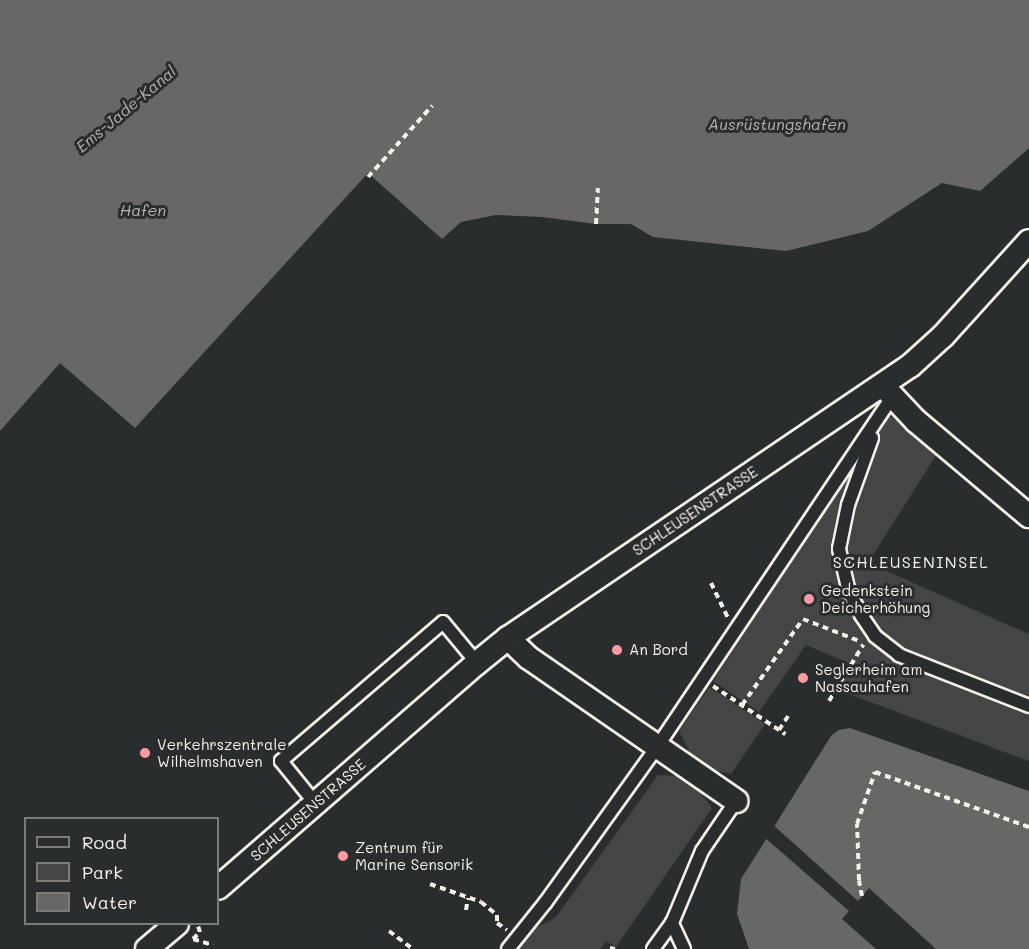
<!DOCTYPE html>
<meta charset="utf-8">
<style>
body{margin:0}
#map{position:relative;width:1029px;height:949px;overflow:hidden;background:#2a2d2e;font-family:Mali,sans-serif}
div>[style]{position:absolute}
.green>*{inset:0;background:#444645}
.water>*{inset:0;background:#676866}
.pier>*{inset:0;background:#2a2d2e}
.path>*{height:4px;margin-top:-2px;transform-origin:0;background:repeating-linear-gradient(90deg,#f4f1e8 0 6px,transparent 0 10.5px)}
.roads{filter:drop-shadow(2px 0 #f4f1e8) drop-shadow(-2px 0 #f4f1e8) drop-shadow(0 2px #f4f1e8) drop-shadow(0 -2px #f4f1e8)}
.lane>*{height:12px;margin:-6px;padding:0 6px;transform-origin:6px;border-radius:6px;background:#2a2d2e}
.street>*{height:22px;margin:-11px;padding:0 11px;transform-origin:11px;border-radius:11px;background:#2a2d2e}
.dots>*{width:16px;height:16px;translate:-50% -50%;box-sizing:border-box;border:3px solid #2a2d2e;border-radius:50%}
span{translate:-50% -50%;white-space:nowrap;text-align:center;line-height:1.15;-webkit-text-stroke:6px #2a2d2e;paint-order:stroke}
.street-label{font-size:15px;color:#f4f1e8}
.poi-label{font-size:15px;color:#f4f1e8}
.left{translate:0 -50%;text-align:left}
.water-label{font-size:16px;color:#b5b3ae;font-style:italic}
.neighbourhood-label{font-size:16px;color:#f4f1e8;letter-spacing:1.5px}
.legend{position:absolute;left:24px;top:817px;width:195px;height:108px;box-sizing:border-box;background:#2a2d2e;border:2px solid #7b7b78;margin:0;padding:8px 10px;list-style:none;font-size:18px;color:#f4f1e8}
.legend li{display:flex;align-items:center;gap:12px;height:30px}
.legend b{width:30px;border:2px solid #7b7b78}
</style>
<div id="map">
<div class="green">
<i style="clip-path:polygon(887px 414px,940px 449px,868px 563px,1029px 634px,1029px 761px,838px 690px,853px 665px,806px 645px,759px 712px,713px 681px)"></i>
<i style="clip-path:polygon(709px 687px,765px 724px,731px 774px,708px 769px,692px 757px,679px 731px)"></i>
<i style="clip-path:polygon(658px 775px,679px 776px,696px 787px,712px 808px,616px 947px,606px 941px,601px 949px,515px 949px,529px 932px,556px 917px)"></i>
</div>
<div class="water">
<i style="clip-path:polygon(0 0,1029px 0,1029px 148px,980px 191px,942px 183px,868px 231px,786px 251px,653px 237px,631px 224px,596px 224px,542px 217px,496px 215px,461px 222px,442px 239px,368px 173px,135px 428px,60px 363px,0 431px)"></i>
<i style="clip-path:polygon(850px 728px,1029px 791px,1029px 949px,749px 949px,737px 914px,741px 879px,831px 736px,839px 730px)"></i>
</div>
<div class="pier">
<i style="clip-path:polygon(771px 823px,858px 901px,869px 888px,936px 949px,876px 949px,842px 919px,849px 911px,763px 836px)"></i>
</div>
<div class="path">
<i style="left:368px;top:177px;width:96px;rotate:-48deg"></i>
<i style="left:596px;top:224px;width:36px;rotate:-87deg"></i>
<i style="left:711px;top:583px;width:39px;rotate:64deg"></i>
<i style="left:713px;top:686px;width:87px;rotate:33.7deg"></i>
<i style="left:829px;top:701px;width:66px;rotate:-58.7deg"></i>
<i style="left:742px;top:705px;width:105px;rotate:-54.7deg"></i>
<i style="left:803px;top:619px;width:60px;rotate:21.4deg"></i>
<i style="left:779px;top:730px;width:17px;rotate:-57deg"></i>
<i style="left:430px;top:884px;width:54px;rotate:19.4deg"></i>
<i style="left:481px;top:902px;width:21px;rotate:39deg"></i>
<i style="left:497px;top:915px;width:8px;rotate:90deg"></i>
<i style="left:497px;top:923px;width:12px;rotate:35deg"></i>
<i style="left:862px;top:896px;width:16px;rotate:-101deg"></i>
<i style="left:859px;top:880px;width:56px;rotate:-92deg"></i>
<i style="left:857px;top:824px;width:55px;rotate:-70.9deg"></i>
<i style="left:875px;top:772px;width:164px;rotate:19.7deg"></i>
<i style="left:466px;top:910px;width:12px;rotate:-81deg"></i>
<i style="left:389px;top:931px;width:30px;rotate:37deg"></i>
<i style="left:193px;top:939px;width:10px;rotate:-45deg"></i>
<i style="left:200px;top:932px;width:6px;rotate:-108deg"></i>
<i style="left:193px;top:939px;width:21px;rotate:17deg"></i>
<i style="left:610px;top:948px;width:5px;rotate:11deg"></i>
</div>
<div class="roads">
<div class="lane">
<i style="left:872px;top:438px;width:71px;rotate:109.7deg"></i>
<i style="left:848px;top:505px;width:45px;rotate:101.6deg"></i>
<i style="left:839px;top:549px;width:44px;rotate:76.9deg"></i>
<i style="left:849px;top:592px;width:26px;rotate:62deg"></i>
<i style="left:861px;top:615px;width:25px;rotate:56deg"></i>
<i style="left:875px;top:636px;width:31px;rotate:38deg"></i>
<i style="left:899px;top:655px;width:140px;rotate:21.4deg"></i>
<i style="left:315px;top:803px;width:54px;rotate:-129deg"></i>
<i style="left:281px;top:761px;width:213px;rotate:-40.6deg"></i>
<i style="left:443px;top:622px;width:53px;rotate:50.3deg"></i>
<i style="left:508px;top:949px;width:59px;rotate:-51.2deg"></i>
<i style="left:545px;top:903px;width:192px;rotate:-54.3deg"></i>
<i style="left:657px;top:747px;width:423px;rotate:-56.1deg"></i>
<i style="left:653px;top:949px;width:32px;rotate:-54deg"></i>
<i style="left:684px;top:949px;width:29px;rotate:-115deg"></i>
<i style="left:672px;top:923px;width:78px;rotate:-67.4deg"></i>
<i style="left:702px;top:851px;width:60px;rotate:-55.8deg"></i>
</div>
<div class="street">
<i style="left:883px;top:386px;width:48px;rotate:46.7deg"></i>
<i style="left:916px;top:421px;width:148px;rotate:40.1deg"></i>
<i style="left:508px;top:638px;width:29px;rotate:44deg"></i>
<i style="left:529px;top:658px;width:252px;rotate:34.6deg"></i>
<i style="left:218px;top:888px;width:343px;rotate:-41deg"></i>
<i style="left:477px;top:663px;width:40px;rotate:-39deg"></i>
<i style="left:508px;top:638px;width:485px;rotate:-34.1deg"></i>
<i style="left:910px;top:366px;width:45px;rotate:-42.3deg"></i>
<i style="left:943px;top:336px;width:128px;rotate:-47.8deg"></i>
<i style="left:147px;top:949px;width:39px;rotate:-40deg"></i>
</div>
</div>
<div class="dots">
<i style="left:809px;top:599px;background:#ff9aa2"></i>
<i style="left:617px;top:650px;background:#ff9aa2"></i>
<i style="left:803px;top:678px;background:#ff9aa2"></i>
<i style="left:145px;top:753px;background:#ff9aa2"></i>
<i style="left:343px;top:856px;background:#ff9aa2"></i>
</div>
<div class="street-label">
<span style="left:695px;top:511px;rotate:-34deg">SCHLEUSENSTRASSE</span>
<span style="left:308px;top:810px;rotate:-41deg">SCHLEUSENSTRASSE</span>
</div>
<div class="poi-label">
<span class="left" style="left:821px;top:599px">Gedenkstein<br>Deicherhöhung</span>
<span class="left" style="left:629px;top:650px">An Bord</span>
<span class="left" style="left:815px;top:678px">Seglerheim am<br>Nassauhafen</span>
<span class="left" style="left:157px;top:753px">Verkehrszentrale<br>Wilhelmshaven</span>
<span class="left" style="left:355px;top:856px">Zentrum für<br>Marine Sensorik</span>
</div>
<div class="water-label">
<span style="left:126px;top:109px;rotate:-40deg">Ems-Jade-Kanal</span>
<span style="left:777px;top:124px">Ausrüstungshafen</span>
<span style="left:143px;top:210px">Hafen</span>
</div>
<div class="neighbourhood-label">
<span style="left:911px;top:562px">SCHLEUSENINSEL</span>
</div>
<ul class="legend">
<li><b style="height:8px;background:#2a2d2e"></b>Road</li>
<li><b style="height:16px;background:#444645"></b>Park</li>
<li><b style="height:16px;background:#676866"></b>Water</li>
</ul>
</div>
